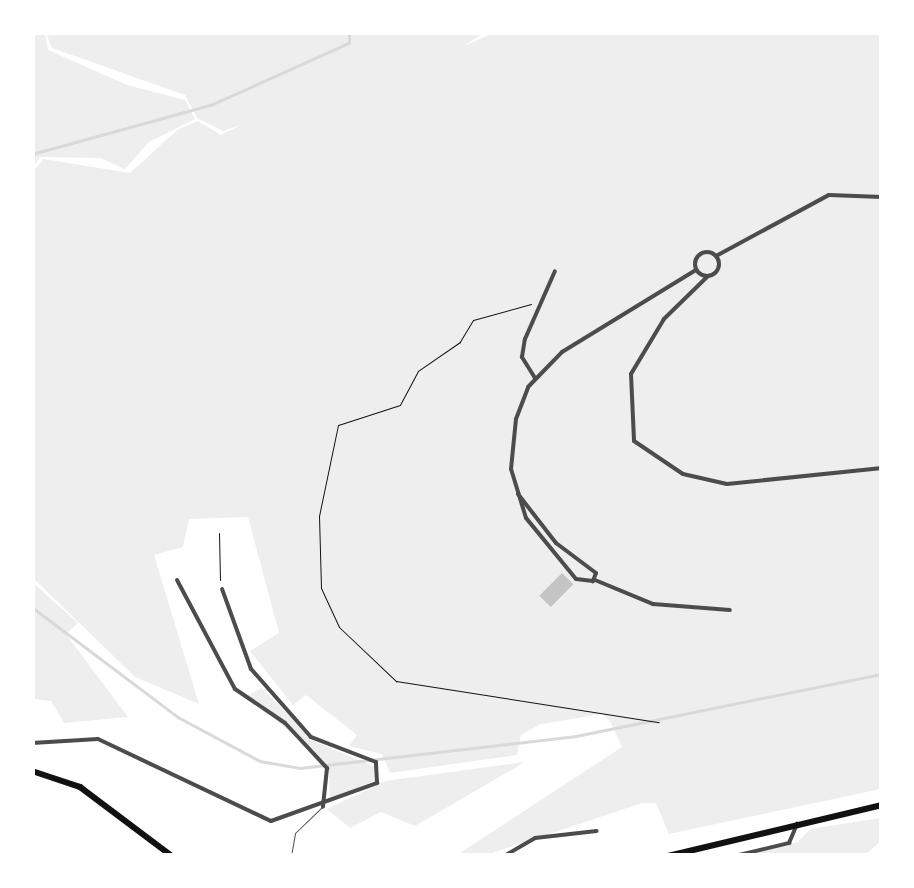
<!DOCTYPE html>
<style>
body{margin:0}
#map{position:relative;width:914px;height:888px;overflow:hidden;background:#fff;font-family:"Alegreya Sans",sans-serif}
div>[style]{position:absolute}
.green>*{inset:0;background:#eee}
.stream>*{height:2.5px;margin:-1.25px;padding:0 1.25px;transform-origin:1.25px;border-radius:1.25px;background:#d9d9d9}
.building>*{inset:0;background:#c4c4c4;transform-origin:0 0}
.path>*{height:1px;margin:-0.5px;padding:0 0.5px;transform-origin:0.5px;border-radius:0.5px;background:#111}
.service>*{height:1px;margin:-0.5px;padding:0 0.5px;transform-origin:0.5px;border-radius:0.5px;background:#4c4c4c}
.minor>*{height:4px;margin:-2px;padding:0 2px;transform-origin:2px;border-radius:2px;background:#4c4c4c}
.minor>.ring{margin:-2px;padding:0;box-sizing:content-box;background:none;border:4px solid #4c4c4c;border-radius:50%}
.primary>*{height:6px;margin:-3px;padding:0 3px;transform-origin:3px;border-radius:3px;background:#111}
span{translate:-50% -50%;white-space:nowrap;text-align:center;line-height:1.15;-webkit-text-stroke:10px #fff;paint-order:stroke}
.frame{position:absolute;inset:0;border:35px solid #fff;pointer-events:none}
</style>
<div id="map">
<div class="green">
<i style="clip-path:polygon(33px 32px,45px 33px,48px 50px,127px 85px,185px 100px,195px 119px,149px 142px,125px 169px,100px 158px,40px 157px,33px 167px)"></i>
<i style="clip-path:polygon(495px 32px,881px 33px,881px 789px,669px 834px,656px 803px,642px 803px,486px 855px,457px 855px,622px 747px,610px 721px,602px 714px,541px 724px,521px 735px,517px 755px,390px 773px,382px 754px,349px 746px,357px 735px,306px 695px,293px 705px,250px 651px,279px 633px,248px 517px,189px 519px,183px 547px,154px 555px,199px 704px,135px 677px,33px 578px,33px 171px,44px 159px,130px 173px,177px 130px,198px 121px,221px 135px,241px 125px,223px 131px,197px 118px,185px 95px,52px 48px,46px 33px,484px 33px,462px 47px)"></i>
<i style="clip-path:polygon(32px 582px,78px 623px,66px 634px,128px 717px,64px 723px,51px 701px,33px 699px)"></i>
<i style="clip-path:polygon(262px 688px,315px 742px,375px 767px,373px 781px,330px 801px,329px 766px,248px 695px)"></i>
<i style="clip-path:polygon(525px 762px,415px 826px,381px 812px,350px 828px,327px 809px,385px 781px)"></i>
<i style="clip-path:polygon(881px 818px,881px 841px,865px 855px,748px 855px,798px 842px,810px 829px)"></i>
</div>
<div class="stream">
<i style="left:32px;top:154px;width:188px;rotate:-15.4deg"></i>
<i style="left:213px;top:104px;width:149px;rotate:-24.2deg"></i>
<i style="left:349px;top:43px;width:11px;rotate:-90deg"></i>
<i style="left:32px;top:607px;width:183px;rotate:37deg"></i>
<i style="left:178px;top:717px;width:93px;rotate:28.2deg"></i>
<i style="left:260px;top:761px;width:41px;rotate:9.9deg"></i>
<i style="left:300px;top:768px;width:278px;rotate:-6.6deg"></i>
<i style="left:576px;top:736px;width:312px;rotate:-11.5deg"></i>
</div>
<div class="building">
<i style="left:562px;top:573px;width:16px;height:32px;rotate:45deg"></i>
</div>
<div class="path">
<i style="left:531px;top:304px;width:60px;rotate:164.6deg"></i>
<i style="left:473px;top:320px;width:26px;rotate:121deg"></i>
<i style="left:460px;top:342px;width:51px;rotate:145.4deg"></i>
<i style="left:418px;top:371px;width:38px;rotate:118deg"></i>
<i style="left:400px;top:405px;width:65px;rotate:162.1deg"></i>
<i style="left:338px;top:425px;width:93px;rotate:101.8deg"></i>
<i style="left:319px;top:516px;width:72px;rotate:88.4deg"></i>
<i style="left:321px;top:588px;width:43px;rotate:65.2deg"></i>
<i style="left:339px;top:627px;width:79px;rotate:43.5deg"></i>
<i style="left:396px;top:681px;width:266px;rotate:8.9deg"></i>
<i style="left:219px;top:533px;width:47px;rotate:88.8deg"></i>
<i style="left:383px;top:856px;width:4px;rotate:-45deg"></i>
</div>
<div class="service">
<i style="left:291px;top:856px;width:23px;rotate:-80deg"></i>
<i style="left:295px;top:833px;width:37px;rotate:-44deg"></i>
</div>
<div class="minor">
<i class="ring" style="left:695px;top:252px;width:20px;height:20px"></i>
<i style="left:716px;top:256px;width:128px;rotate:-28.4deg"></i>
<i style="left:829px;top:195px;width:53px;rotate:2.2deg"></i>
<i style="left:708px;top:276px;width:62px;rotate:135.7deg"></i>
<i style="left:664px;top:319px;width:64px;rotate:121deg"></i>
<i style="left:631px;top:374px;width:67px;rotate:87.4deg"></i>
<i style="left:634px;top:441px;width:59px;rotate:34deg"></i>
<i style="left:683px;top:474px;width:45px;rotate:12.8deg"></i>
<i style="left:727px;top:484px;width:156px;rotate:-5.9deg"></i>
<i style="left:535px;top:378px;width:25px;rotate:-122deg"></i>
<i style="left:522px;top:357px;width:18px;rotate:-81deg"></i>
<i style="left:525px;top:339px;width:74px;rotate:-66.2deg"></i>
<i style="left:518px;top:494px;width:62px;rotate:52.2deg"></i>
<i style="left:556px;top:543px;width:50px;rotate:36.9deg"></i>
<i style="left:596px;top:573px;width:9px;rotate:111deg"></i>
<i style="left:593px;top:581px;width:17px;rotate:-173deg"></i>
<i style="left:576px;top:579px;width:79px;rotate:-129.3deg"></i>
<i style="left:526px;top:518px;width:51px;rotate:-107deg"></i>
<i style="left:511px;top:469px;width:50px;rotate:-84.3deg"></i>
<i style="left:516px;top:419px;width:34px;rotate:-69deg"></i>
<i style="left:528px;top:387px;width:49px;rotate:-45.8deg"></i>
<i style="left:562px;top:352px;width:157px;rotate:-31.5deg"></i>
<i style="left:177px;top:580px;width:123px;rotate:62deg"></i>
<i style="left:235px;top:689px;width:60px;rotate:34.2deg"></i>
<i style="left:285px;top:723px;width:62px;rotate:47deg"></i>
<i style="left:327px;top:768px;width:39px;rotate:96deg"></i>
<i style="left:595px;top:580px;width:63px;rotate:22.5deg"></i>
<i style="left:653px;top:604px;width:77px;rotate:4.5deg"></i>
<i style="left:32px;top:743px;width:66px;rotate:-3.5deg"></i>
<i style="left:98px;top:739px;width:191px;rotate:25.4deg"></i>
<i style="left:271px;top:821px;width:113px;rotate:-19.7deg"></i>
<i style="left:377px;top:783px;width:21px;rotate:-93deg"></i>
<i style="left:376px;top:762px;width:70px;rotate:-159deg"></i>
<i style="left:311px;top:737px;width:91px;rotate:-131.4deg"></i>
<i style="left:251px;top:669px;width:85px;rotate:-109.9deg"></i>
<i style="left:504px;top:856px;width:36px;rotate:-30deg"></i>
<i style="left:535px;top:838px;width:62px;rotate:-6.4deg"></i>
<i style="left:735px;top:856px;width:56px;rotate:-13.5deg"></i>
<i style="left:789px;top:843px;width:21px;rotate:-67deg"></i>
</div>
<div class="primary">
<i style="left:32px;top:771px;width:51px;rotate:18.4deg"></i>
<i style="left:80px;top:787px;width:115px;rotate:36.9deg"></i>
<i style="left:668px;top:856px;width:220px;rotate:-13.4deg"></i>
</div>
<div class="frame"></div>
</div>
